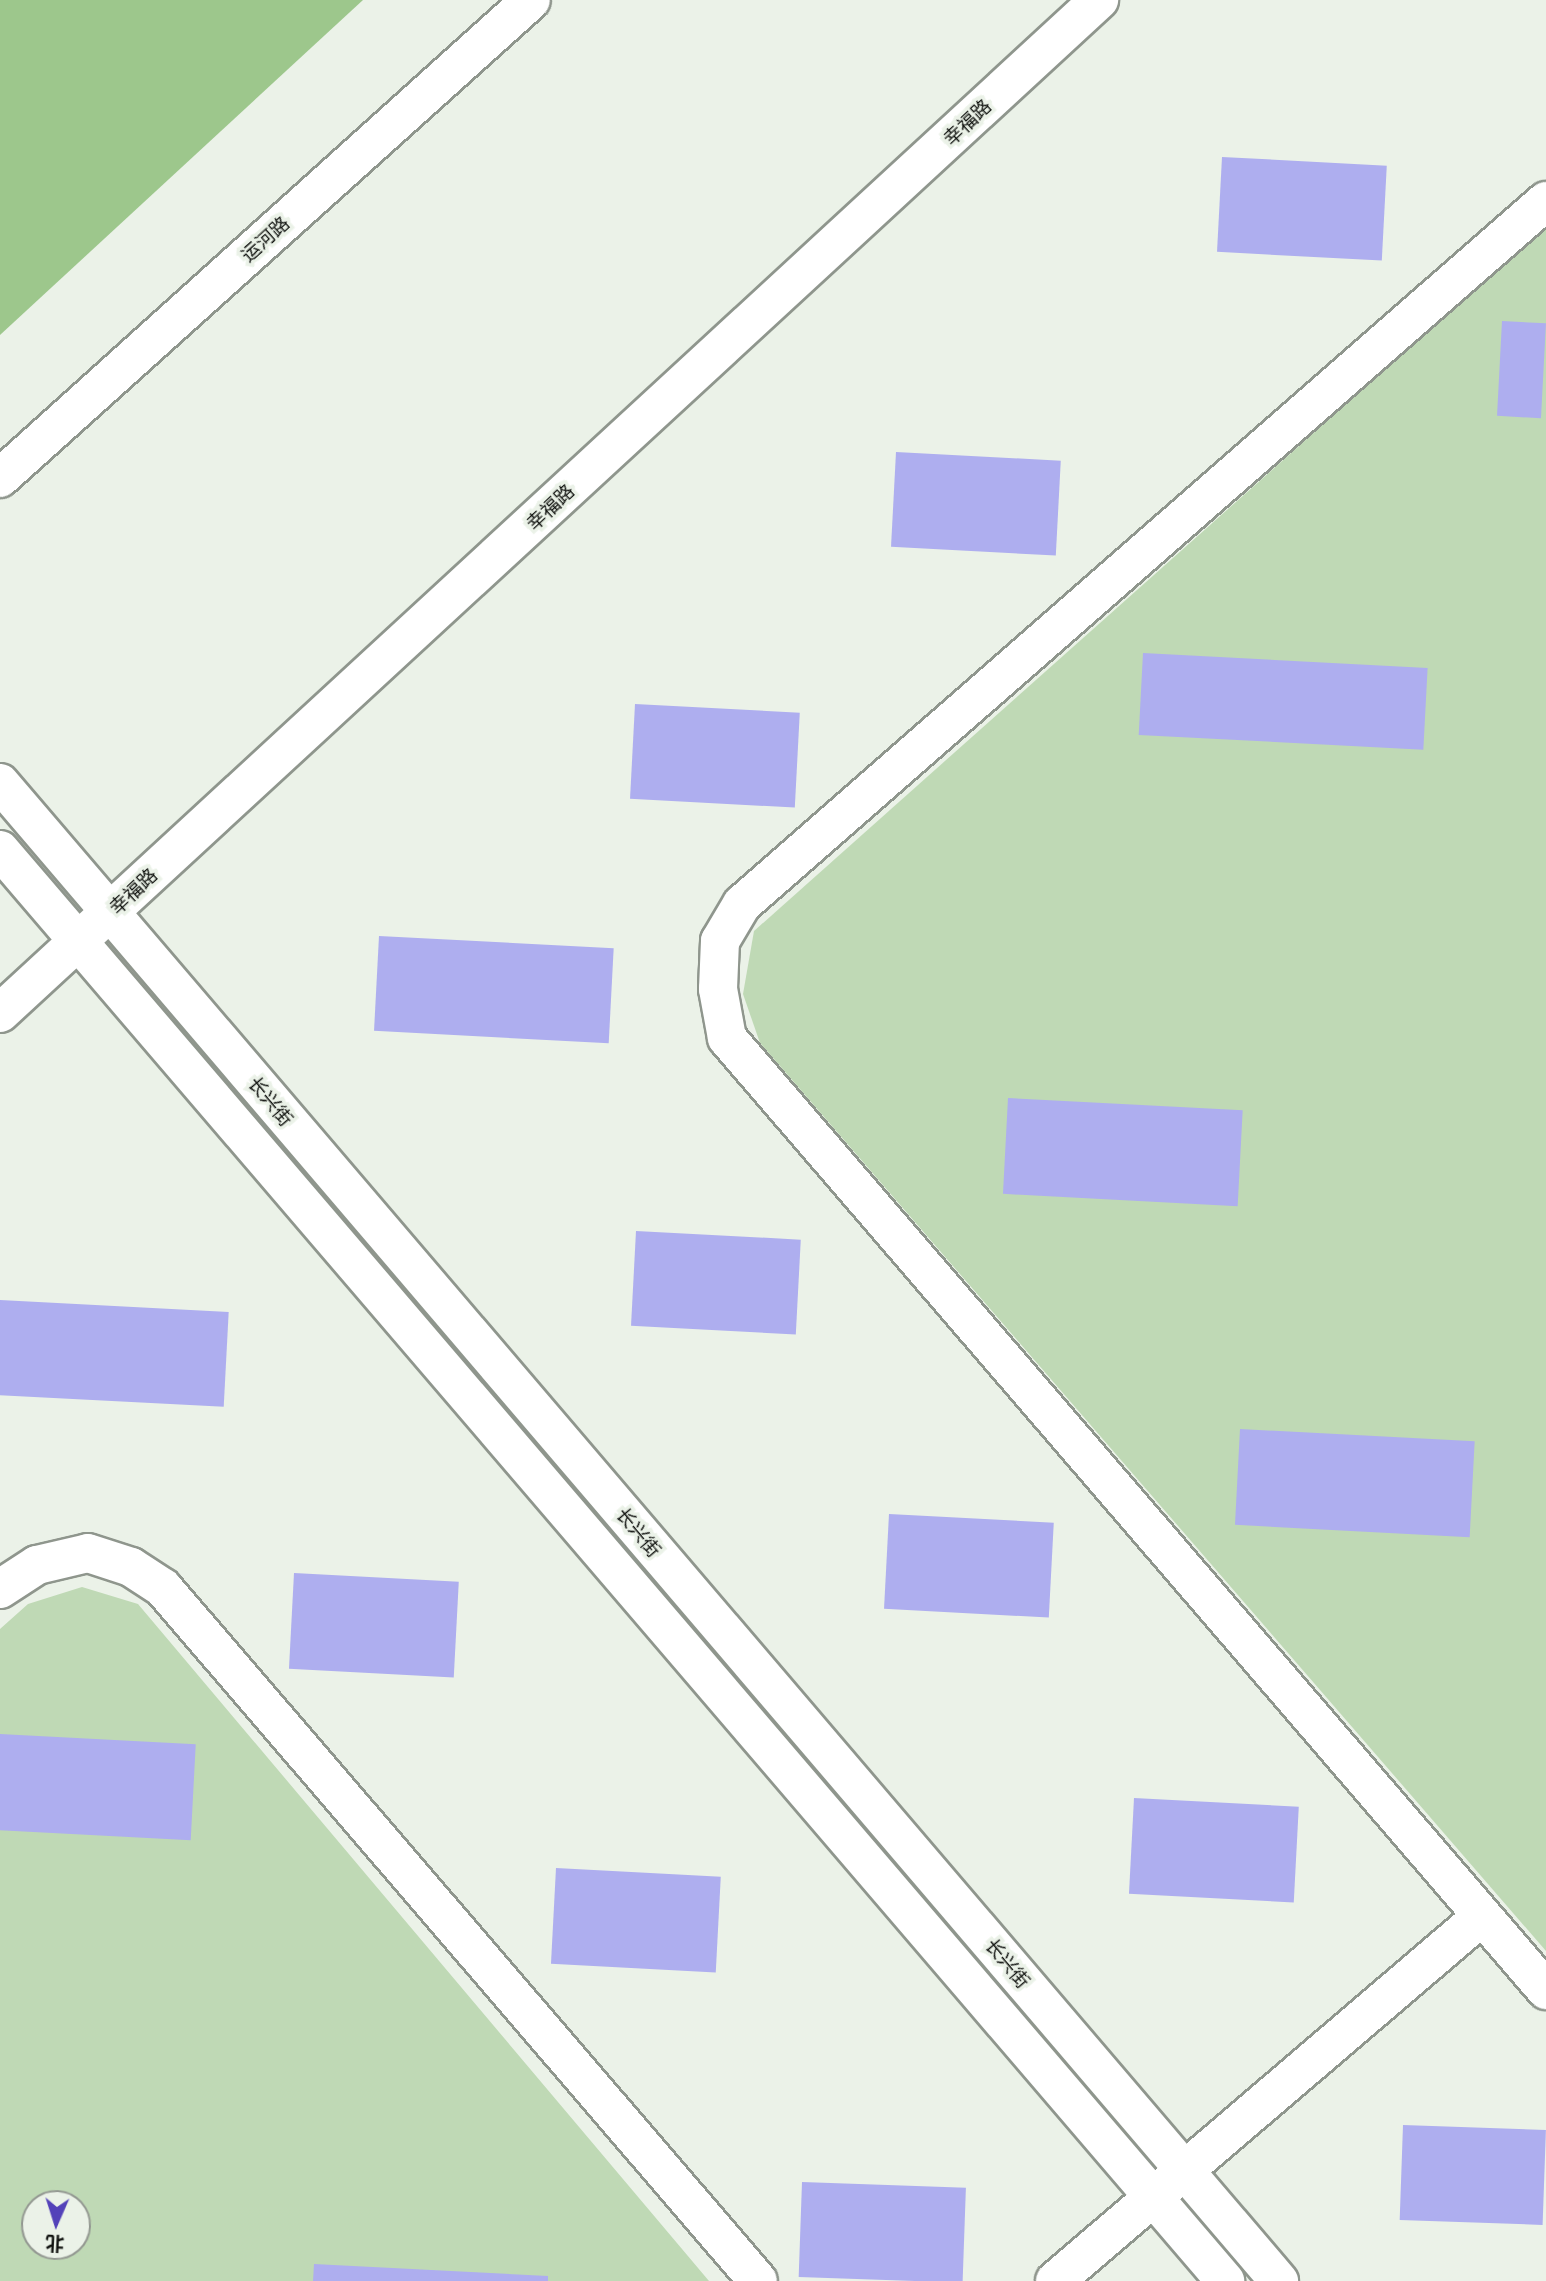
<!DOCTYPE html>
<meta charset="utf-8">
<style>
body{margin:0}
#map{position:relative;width:1546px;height:2281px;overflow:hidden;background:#ebf2e8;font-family:Lato,"Noto Sans SC",sans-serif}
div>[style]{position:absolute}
.green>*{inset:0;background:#bfd9b5}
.water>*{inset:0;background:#9dc78c}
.building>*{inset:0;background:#aeaeef;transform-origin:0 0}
.roads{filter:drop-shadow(2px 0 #8f968d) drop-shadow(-2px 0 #8f968d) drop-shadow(0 2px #8f968d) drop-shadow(0 -2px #8f968d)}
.minor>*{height:38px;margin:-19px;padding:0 19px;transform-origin:19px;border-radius:19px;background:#fff}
.tertiary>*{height:38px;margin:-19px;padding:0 19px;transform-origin:19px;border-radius:19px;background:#fff}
span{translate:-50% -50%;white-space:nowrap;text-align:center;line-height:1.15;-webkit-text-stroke:7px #ebf2e8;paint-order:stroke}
.street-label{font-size:19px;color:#0f110e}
.north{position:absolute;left:21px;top:2190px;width:70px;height:70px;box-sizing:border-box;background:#ebf2e8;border:2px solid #939891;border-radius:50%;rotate:183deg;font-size:19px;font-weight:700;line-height:28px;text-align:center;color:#0f110e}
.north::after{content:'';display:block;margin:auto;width:24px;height:32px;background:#5342b9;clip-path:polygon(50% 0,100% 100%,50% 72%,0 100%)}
</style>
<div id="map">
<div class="green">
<i style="clip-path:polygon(1546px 226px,1546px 1951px,760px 1043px,743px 994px,754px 931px)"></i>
<i style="clip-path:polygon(evenodd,82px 1587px,138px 1604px,709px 2281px,0 2281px,0 1629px,28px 1604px,82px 1587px,35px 2204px,77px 2204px,77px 2246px,35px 2246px,35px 2204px)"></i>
</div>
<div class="water">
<i style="clip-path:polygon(0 0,363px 0,0 335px)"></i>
</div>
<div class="building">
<i style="left:1222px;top:157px;width:165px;height:95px;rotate:3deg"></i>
<i style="left:1502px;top:321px;width:44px;height:95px;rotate:3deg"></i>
<i style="left:896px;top:452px;width:165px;height:95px;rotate:3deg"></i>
<i style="left:1143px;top:653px;width:285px;height:82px;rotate:3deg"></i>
<i style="left:635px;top:704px;width:165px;height:95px;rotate:3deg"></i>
<i style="left:379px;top:936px;width:235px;height:95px;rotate:3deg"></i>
<i style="left:1008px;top:1098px;width:235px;height:96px;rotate:3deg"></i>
<i style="left:636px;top:1231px;width:165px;height:95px;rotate:3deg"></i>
<i style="left:0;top:1300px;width:229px;height:95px;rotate:3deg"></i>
<i style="left:1240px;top:1429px;width:235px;height:96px;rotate:3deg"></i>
<i style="left:889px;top:1514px;width:165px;height:95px;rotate:3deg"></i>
<i style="left:294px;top:1573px;width:165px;height:96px;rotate:3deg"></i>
<i style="left:0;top:1734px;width:196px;height:96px;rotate:3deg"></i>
<i style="left:1134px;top:1798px;width:165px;height:96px;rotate:3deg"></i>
<i style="left:556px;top:1868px;width:165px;height:96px;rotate:3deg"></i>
<i style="left:1403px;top:2125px;width:143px;height:95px;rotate:2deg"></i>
<i style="left:802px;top:2182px;width:164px;height:95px;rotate:2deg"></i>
<i style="clip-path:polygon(314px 2264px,548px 2276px,548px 2281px,313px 2281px)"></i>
</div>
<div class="roads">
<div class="minor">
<i style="left:1546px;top:201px;width:1068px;rotate:138.83deg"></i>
<i style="left:742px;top:904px;width:43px;rotate:120.7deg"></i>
<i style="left:720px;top:941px;width:48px;rotate:92.4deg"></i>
<i style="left:718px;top:989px;width:50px;rotate:79.6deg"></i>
<i style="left:727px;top:1038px;width:1256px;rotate:49.29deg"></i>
<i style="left:0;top:1589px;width:44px;rotate:-33deg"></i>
<i style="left:37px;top:1565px;width:52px;rotate:-13.2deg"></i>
<i style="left:88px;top:1553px;width:45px;rotate:18deg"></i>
<i style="left:131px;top:1567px;width:38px;rotate:33deg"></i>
<i style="left:163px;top:1588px;width:913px;rotate:49.35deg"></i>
<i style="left:1055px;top:2281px;width:562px;rotate:-40.52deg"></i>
</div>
<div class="tertiary">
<i style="left:0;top:478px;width:714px;rotate:-41.99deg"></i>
<i style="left:0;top:783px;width:1970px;rotate:49.51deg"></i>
<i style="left:0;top:850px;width:1884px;rotate:49.43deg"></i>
<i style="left:0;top:1013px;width:1495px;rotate:-42.67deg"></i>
</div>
</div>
<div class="street-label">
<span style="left:967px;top:122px;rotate:-43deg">幸福路</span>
<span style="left:265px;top:239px;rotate:-42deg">运河路</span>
<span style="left:550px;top:507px;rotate:-43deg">幸福路</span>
<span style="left:133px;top:891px;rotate:-43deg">幸福路</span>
<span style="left:271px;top:1101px;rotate:50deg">长兴街</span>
<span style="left:639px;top:1532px;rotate:50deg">长兴街</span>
<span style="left:1008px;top:1963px;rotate:50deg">长兴街</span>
</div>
<div class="north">北</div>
</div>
